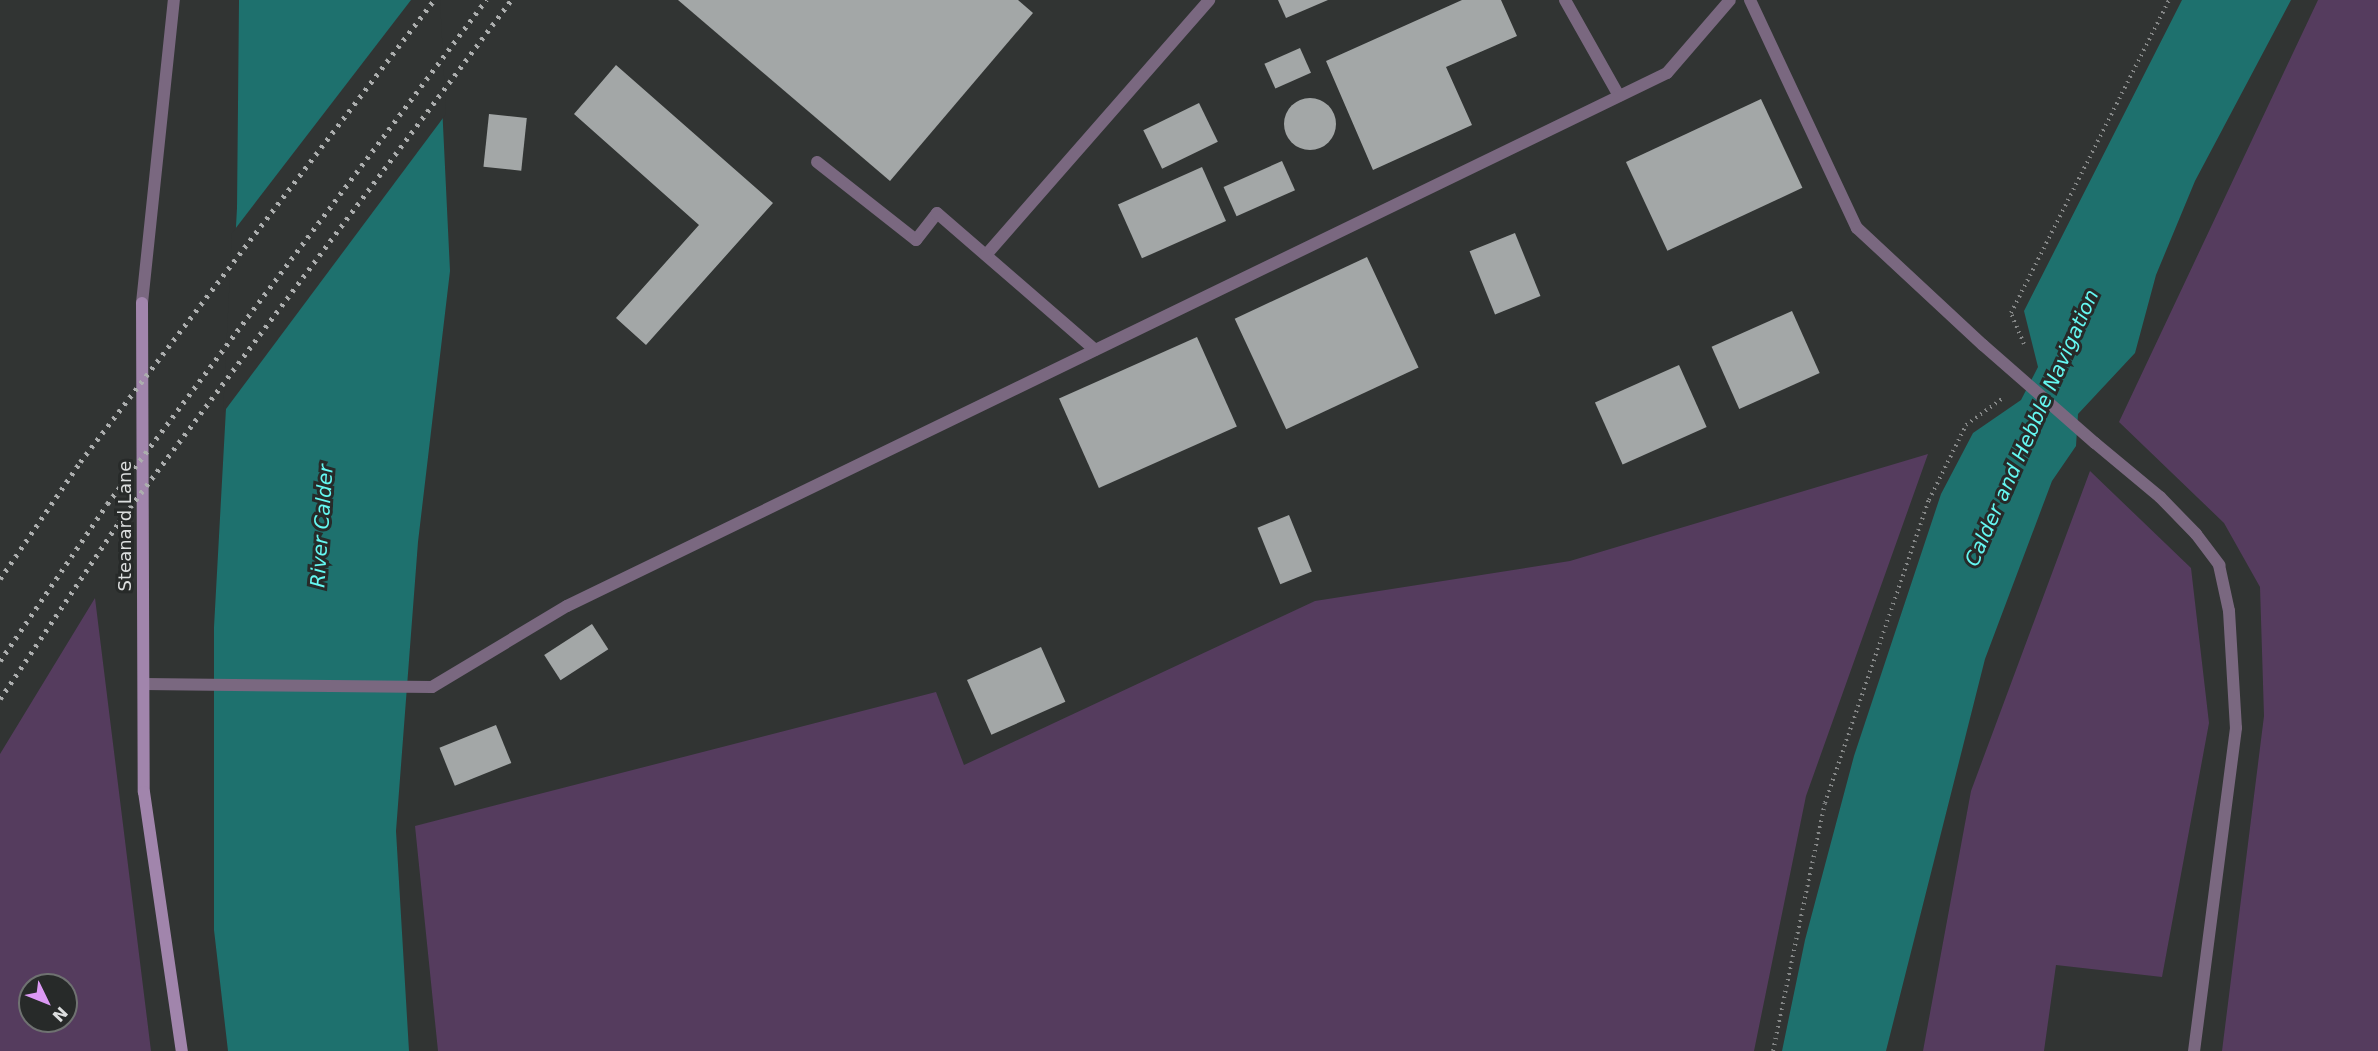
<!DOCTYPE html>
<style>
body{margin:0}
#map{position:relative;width:2378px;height:1051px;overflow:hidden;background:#313433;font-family:"DejaVu Sans",sans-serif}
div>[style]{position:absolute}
.green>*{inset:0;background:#553c5e}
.water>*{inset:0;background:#1e716e}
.pier>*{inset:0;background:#313433}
.building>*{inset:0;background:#a3a7a7;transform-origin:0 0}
.round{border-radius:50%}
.path>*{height:4px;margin-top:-2px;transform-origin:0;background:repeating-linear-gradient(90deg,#858787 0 1.5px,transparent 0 6px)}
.lane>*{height:12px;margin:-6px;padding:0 6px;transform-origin:6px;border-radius:6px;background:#7a6880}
.street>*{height:12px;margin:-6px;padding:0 6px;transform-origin:6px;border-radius:6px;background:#7a6880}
.secondary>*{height:12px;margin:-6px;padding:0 6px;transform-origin:6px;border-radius:6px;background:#a185ac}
.rail>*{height:4.5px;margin-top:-2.25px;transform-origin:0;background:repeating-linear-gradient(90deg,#acaeae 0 3px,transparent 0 9px)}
.lane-bridge>*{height:12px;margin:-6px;padding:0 6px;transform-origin:6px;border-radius:6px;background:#7a6880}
span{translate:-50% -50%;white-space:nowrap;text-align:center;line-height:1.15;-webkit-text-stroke:6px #272a29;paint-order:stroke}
.street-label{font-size:18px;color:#dcdede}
.water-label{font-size:20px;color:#65f8f2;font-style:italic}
.north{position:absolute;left:18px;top:973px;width:60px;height:60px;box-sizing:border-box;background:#272a29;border:2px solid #6f7271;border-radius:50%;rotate:133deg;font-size:16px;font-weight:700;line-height:24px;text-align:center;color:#dcdede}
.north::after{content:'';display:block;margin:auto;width:21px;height:27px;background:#dc99f4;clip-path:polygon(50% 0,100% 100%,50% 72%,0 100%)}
</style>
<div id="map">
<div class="green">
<i style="clip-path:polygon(2318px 0,2378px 0,2378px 1051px,2222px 1051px,2264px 716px,2260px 587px,2224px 523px,2119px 422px)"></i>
<i style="clip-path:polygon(1928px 454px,1806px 796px,1754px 1051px,438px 1051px,415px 826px,936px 692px,964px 765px,1315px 601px,1570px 561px)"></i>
<i style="clip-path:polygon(2090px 471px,2191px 568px,2209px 723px,2162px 977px,2056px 965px,2044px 1051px,1923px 1051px,1971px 791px)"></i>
<i style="clip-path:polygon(evenodd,95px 598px,151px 1051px,0 1051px,0 754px,95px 598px,30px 985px,66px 985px,66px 1021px,30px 1021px,30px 985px)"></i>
</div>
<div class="water">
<i style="clip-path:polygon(239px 0,437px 0,450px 271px,418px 542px,396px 831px,409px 1051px,228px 1051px,214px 930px,214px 627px,237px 208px)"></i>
<i style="clip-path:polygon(2182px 0,2291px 0,2195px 181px,2156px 275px,2135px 353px,2078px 414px,2076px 446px,2052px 481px,1985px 659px,1886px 1051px,1782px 1051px,1805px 940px,1854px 756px,1941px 494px,1973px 433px,2021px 400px,2038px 367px,2024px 311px)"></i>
</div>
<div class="pier">
<i style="clip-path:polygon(411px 0,440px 0,446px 114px,223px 413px,232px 233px)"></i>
</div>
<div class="building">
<i style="clip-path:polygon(678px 0,1018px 0,1033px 13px,890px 181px)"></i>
<i style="clip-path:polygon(1278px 0,1328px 0,1286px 18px)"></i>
<i style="clip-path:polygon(1462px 0,1501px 0,1517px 36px,1446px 67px,1472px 125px,1373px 170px,1326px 61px)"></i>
<i style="left:1300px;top:48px;width:27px;height:39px;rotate:66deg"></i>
<i style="clip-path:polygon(616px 65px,773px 203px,646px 345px,616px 318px,699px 225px,574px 114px)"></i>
<i class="round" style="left:1284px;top:98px;width:52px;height:52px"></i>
<i style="left:1761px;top:99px;width:98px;height:149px;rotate:65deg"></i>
<i style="left:1199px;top:103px;width:43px;height:62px;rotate:64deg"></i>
<i style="left:489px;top:114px;width:38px;height:53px;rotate:6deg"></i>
<i style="left:1282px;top:161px;width:32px;height:64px;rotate:66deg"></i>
<i style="left:1202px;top:167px;width:59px;height:92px;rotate:66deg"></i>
<i style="left:1515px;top:233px;width:68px;height:49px;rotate:68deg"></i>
<i style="left:1367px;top:257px;width:122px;height:146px;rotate:65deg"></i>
<i style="left:1792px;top:311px;width:68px;height:88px;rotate:66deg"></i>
<i style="left:1197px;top:337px;width:98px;height:151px;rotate:66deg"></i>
<i style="left:1679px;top:365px;width:68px;height:92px;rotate:66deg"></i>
<i style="left:1289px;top:515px;width:61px;height:34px;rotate:68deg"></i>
<i style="left:592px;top:624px;width:30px;height:57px;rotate:57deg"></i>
<i style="left:1041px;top:647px;width:60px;height:81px;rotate:66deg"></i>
<i style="left:496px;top:725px;width:41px;height:61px;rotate:68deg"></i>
</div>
<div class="path">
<i style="left:2024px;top:344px;width:34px;rotate:-113deg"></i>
<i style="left:2011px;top:313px;width:351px;rotate:-63.2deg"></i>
<i style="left:1773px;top:1051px;width:253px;rotate:-78.2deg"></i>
<i style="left:1825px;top:803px;width:320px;rotate:-71.1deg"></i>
<i style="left:1929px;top:500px;width:84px;rotate:-63.7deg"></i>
<i style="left:1966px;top:425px;width:46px;rotate:-36.1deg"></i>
</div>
<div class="lane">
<i style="left:1565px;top:0;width:110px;rotate:60.6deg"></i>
<i style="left:1750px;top:0;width:252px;rotate:64.9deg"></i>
<i style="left:1857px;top:228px;width:172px;rotate:42.9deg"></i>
<i style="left:817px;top:162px;width:126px;rotate:38.2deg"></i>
<i style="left:916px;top:240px;width:34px;rotate:-52deg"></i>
<i style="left:937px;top:213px;width:209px;rotate:40.9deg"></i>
<i style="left:986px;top:255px;width:339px;rotate:-48.8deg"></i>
<i style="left:2095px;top:443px;width:85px;rotate:39.7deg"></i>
<i style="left:2160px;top:497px;width:52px;rotate:45.8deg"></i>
<i style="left:2196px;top:534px;width:39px;rotate:53deg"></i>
<i style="left:2219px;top:565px;width:47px;rotate:77.7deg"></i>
<i style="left:2229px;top:611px;width:117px;rotate:86.6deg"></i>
<i style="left:2236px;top:728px;width:326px;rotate:97.4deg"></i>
<i style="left:144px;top:684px;width:288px;rotate:0.6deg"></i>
<i style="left:432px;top:687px;width:157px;rotate:-31deg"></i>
<i style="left:567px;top:606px;width:1222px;rotate:-25.85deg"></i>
<i style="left:1667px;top:73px;width:96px;rotate:-49.2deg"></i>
</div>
<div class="street">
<i style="left:142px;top:303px;width:305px;rotate:-84deg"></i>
</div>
<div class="secondary">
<i style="left:142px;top:303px;width:489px;rotate:89.8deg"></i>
<i style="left:144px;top:792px;width:262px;rotate:81.7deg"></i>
</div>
<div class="rail">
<i style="left:0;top:579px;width:142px;rotate:-55.6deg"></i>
<i style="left:80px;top:462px;width:582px;rotate:-52.54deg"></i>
<i style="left:0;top:661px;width:190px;rotate:-55.7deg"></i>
<i style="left:107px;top:504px;width:631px;rotate:-53.06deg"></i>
<i style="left:0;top:699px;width:213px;rotate:-56.1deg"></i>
<i style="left:119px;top:522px;width:653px;rotate:-53.09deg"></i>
</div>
<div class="lane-bridge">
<i style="left:1983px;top:345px;width:149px;rotate:41.2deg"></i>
</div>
<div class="street-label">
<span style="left:125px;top:526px;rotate:-90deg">Steanard Lane</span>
</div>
<div class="water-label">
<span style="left:2032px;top:428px;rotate:-66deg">Calder and Hebble Navigation</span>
<span style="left:322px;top:526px;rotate:-86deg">River Calder</span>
</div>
<div class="north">N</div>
</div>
